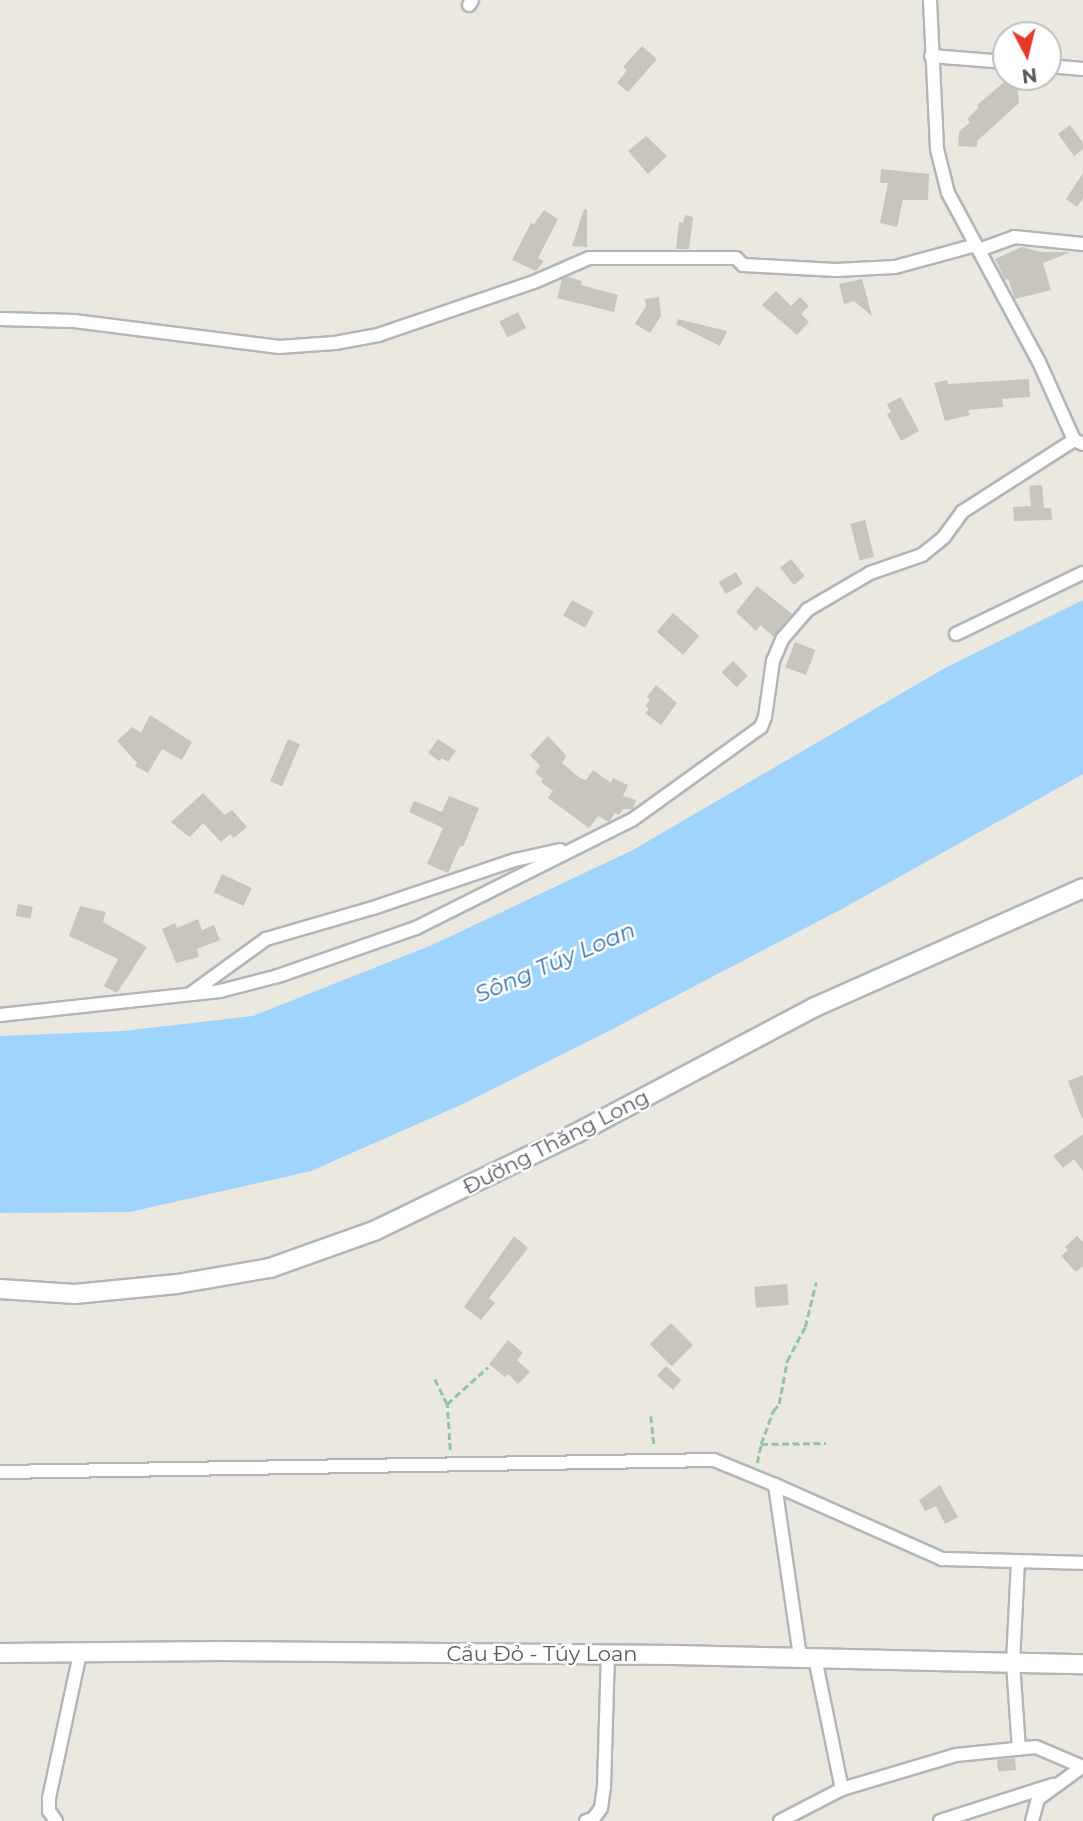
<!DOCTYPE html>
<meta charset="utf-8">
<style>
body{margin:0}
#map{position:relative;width:1083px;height:1821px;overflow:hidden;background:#ebe9df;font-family:Montserrat,sans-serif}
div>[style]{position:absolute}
.water>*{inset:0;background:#9ed4fd}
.building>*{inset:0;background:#c8c5bf;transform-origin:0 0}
.path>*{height:2.5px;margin-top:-1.25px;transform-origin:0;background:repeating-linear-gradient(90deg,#95c4a2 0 7px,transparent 0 10.5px)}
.roads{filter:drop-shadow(2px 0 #b2b6ba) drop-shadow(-2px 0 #b2b6ba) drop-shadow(0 2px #b2b6ba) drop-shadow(0 -2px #b2b6ba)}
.street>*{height:12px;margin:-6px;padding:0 6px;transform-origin:6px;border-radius:6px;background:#fff}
.secondary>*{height:18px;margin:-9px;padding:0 9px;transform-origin:9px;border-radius:9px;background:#fff}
span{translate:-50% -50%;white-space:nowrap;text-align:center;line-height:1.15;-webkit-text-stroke:5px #fff;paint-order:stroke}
.street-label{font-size:21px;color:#585c60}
.water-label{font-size:23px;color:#3d75ae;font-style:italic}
.north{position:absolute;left:992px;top:21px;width:70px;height:70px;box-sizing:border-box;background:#fff;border:2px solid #bcbebf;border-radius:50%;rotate:173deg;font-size:19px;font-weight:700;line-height:28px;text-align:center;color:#585c60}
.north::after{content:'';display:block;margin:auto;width:24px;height:32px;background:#e5392c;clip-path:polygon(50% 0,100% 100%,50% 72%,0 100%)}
</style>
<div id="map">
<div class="water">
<i style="clip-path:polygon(1083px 600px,1083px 774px,840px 910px,601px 1035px,465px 1103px,311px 1171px,130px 1212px,0 1213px,0 1036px,123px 1031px,253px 1016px,432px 945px,633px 850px,945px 668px)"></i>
</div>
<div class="building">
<i style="clip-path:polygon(642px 46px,657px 59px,628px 92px,617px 83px,627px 70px,623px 67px)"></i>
<i style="clip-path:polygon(1003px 77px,1016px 77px,1019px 103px,977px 141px,977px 147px,958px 146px,959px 132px,970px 122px,967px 119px,979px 107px,977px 105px,1004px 82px)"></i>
<i style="clip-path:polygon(1070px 125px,1083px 143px,1083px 149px,1074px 156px,1058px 134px)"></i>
<i style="clip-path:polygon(646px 136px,667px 156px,648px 174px,628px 151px)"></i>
<i style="clip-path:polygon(881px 169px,929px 174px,928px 200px,903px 200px,897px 227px,880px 223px,888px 183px,880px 183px)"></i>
<i style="clip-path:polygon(1083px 173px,1083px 198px,1077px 207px,1066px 199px)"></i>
<i style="clip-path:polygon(584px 209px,587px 210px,587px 247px,572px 246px)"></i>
<i style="clip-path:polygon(544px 210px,558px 219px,538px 258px,544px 261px,536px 271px,512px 260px,531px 223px,534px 224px)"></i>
<i style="clip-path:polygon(685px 215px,693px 217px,689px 249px,676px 249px,679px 222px,683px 223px)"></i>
<i style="clip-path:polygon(1022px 247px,1041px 252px,1071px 252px,1043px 263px,1051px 290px,1015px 299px,1008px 279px,1005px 280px,995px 259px)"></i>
<i style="clip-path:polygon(568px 277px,582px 281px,581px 285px,618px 295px,614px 312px,557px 298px,562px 279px)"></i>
<i style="clip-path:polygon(862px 279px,872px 316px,854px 301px,844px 304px,839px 284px)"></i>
<i style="clip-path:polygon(776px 291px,791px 306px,800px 297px,809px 306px,801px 314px,809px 322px,797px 335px,762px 305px)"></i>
<i style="clip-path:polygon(659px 297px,661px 316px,650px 333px,635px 324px,646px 306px,645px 299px)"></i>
<i style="left:518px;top:312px;width:18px;height:21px;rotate:63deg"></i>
<i style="clip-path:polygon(678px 319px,727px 331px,720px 346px,676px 324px)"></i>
<i style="clip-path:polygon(1029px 379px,1030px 397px,1002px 399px,1003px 407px,968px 410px,970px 415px,945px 421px,934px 383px,947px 380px,948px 384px)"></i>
<i style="clip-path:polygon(901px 397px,919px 431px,901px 441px,887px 414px,891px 412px,887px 404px)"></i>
<i style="clip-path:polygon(1042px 485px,1044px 508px,1051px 508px,1052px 520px,1014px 521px,1013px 507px,1031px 506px,1029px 486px)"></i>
<i style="left:865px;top:520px;width:38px;height:15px;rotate:76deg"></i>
<i style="left:791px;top:559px;width:22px;height:14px;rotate:51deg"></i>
<i style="left:736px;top:572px;width:14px;height:20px;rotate:60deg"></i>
<i style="clip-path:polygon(757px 586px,792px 614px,774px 637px,760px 625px,756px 631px,736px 612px)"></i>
<i style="left:572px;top:600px;width:25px;height:18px;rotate:29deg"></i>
<i style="left:673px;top:613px;width:35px;height:25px;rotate:41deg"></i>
<i style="left:795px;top:642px;width:22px;height:27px;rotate:21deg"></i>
<i style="left:733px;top:661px;width:21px;height:16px;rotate:45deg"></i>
<i style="clip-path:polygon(656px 685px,677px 703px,661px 725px,645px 713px,649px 709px,645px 706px,650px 700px,647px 697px)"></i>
<i style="clip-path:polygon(150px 715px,192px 742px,182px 760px,162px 749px,148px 773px,135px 766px,137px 763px,117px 741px,132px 727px,141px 733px)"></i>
<i style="clip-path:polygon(548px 736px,565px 754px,566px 757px,562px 763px,580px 778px,586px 780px,593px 770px,611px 783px,613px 778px,628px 785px,623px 796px,636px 800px,633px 809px,623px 809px,619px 815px,615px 813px,609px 822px,598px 816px,589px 828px,548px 798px,553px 791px,541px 782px,543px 779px,535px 773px,540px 766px,530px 755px)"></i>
<i style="left:288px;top:739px;width:13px;height:46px;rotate:23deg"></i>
<i style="clip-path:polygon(438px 739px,456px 751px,448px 762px,442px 758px,439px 761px,428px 753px)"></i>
<i style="clip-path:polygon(203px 793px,225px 815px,232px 810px,247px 827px,234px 838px,230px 834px,221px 842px,203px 823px,190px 837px,184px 833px,171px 822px)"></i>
<i style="clip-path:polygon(449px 796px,479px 808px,463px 847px,460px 846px,448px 873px,427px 864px,443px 828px,409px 812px,414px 801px,442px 812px)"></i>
<i style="left:222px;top:874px;width:33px;height:20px;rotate:25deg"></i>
<i style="left:18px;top:904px;width:15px;height:12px;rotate:11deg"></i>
<i style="clip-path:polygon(80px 906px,106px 912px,103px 922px,147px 947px,117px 993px,104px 986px,118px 959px,69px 936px)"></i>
<i style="clip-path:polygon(198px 919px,202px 930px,214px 925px,220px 940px,197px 949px,199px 957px,176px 963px,162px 929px,175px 923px,177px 928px)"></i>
<i style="clip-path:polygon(1083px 1075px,1083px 1118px,1082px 1119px,1068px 1081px)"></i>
<i style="clip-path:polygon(1083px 1134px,1083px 1171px,1074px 1159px,1063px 1168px,1053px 1156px)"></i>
<i style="clip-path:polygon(514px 1236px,528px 1248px,489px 1298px,495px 1303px,481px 1320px,464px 1307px)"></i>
<i style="clip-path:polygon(1077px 1236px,1083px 1242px,1083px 1266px,1076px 1272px,1061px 1256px,1068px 1250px,1065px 1247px)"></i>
<i style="left:787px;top:1284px;width:21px;height:33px;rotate:85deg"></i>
<i style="left:671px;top:1323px;width:31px;height:30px;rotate:45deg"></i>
<i style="clip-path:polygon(508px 1340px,523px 1353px,517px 1360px,530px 1372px,518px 1384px,508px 1374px,505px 1377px,489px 1364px)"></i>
<i style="left:666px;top:1366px;width:21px;height:13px;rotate:43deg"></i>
<i style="clip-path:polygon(940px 1485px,958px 1517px,945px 1524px,936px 1506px,925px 1511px,919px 1500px)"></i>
<i style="left:1015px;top:1758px;width:12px;height:18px;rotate:85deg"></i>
</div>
<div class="path">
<i style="left:435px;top:1379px;width:28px;rotate:64deg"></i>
<i style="left:651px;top:1416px;width:31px;rotate:84deg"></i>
<i style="left:761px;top:1444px;width:35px;rotate:-70deg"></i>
<i style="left:773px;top:1411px;width:9px;rotate:-49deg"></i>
<i style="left:779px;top:1404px;width:44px;rotate:-79.5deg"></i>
<i style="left:787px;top:1361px;width:38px;rotate:-62deg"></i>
<i style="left:805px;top:1327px;width:46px;rotate:-76.3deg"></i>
<i style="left:450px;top:1450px;width:46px;rotate:-93.7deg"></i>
<i style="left:447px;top:1404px;width:55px;rotate:-42.1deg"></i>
<i style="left:757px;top:1463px;width:19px;rotate:-78deg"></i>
<i style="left:761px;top:1444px;width:65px;rotate:-0.9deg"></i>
</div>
<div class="roads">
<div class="street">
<i style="left:930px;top:0;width:149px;rotate:87.3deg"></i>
<i style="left:937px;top:149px;width:45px;rotate:76deg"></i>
<i style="left:948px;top:193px;width:192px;rotate:61.7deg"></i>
<i style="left:1039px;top:362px;width:85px;rotate:65.8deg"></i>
<i style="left:1074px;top:440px;width:10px;rotate:24deg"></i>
<i style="left:469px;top:5px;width:6px;rotate:-59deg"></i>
<i style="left:931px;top:56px;width:75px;rotate:4.6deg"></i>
<i style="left:1048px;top:66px;width:35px;rotate:5deg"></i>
<i style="left:979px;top:250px;width:37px;rotate:-20deg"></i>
<i style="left:1014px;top:237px;width:69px;rotate:5.8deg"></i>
<i style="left:0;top:319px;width:74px;rotate:1.5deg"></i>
<i style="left:74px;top:321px;width:207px;rotate:7.2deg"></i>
<i style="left:279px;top:347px;width:56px;rotate:-4.1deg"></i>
<i style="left:335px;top:343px;width:44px;rotate:-10.5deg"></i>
<i style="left:378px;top:335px;width:165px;rotate:-18.8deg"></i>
<i style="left:534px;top:282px;width:60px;rotate:-23.6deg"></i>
<i style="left:589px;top:258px;width:147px"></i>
<i style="left:736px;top:258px;width:10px;rotate:45deg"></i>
<i style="left:743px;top:265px;width:93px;rotate:3.1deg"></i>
<i style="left:836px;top:270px;width:59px;rotate:-2.9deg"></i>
<i style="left:895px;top:267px;width:84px;rotate:-15.2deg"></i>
<i style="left:956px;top:634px;width:141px;rotate:-25.7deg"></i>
<i style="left:190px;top:994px;width:94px;rotate:-35.9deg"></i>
<i style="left:266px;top:939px;width:111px;rotate:-16.2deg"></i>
<i style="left:373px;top:908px;width:150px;rotate:-18.7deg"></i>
<i style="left:515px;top:860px;width:46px;rotate:-12.5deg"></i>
<i style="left:0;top:1015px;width:221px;rotate:-6.2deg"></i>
<i style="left:220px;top:991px;width:60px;rotate:-14.5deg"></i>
<i style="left:278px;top:976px;width:146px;rotate:-19.2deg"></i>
<i style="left:416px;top:928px;width:241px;rotate:-26.6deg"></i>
<i style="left:632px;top:820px;width:159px;rotate:-35.8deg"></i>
<i style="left:761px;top:727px;width:11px;rotate:-68deg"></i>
<i style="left:765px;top:717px;width:57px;rotate:-81.9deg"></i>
<i style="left:773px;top:661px;width:25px;rotate:-67deg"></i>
<i style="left:783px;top:638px;width:37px;rotate:-49deg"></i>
<i style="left:807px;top:610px;width:73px;rotate:-30.4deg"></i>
<i style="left:870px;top:573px;width:55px;rotate:-19.1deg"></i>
<i style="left:922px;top:555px;width:28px;rotate:-39deg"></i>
<i style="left:944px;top:537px;width:31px;rotate:-54deg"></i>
<i style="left:962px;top:512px;width:133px;rotate:-32.7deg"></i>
<i style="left:0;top:1472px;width:714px;rotate:-0.96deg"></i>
<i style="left:714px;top:1460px;width:66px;rotate:22.3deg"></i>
<i style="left:775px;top:1485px;width:174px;rotate:81.7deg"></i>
<i style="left:775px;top:1485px;width:183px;rotate:23.9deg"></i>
<i style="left:942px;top:1559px;width:141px;rotate:1.6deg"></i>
<i style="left:1018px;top:1561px;width:101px;rotate:92.8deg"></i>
<i style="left:1013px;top:1662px;width:87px;rotate:86.1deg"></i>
<i style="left:815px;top:1658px;width:134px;rotate:78.4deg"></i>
<i style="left:56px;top:1821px;width:12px;rotate:-125deg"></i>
<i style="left:49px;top:1811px;width:13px;rotate:-90deg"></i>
<i style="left:49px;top:1798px;width:148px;rotate:-77.9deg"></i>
<i style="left:586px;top:1821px;width:7px;rotate:-16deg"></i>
<i style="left:593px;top:1819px;width:14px;rotate:-54deg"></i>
<i style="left:601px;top:1808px;width:21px;rotate:-82deg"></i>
<i style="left:604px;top:1787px;width:133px;rotate:-88.3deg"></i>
<i style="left:780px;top:1821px;width:70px;rotate:-27.3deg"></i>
<i style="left:842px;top:1789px;width:119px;rotate:-16.6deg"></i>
<i style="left:956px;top:1755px;width:80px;rotate:-5.7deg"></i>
<i style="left:1036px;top:1747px;width:51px;rotate:23.1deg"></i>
<i style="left:940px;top:1821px;width:119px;rotate:-17.7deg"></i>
<i style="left:1032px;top:1821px;width:23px;rotate:-75deg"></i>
<i style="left:1038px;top:1799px;width:54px;rotate:-36deg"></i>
</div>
<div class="secondary">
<i style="left:0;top:1289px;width:75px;rotate:3.8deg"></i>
<i style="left:75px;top:1294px;width:102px;rotate:-5.6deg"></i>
<i style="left:177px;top:1284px;width:94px;rotate:-9.8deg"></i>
<i style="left:270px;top:1268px;width:110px;rotate:-19.6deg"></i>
<i style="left:374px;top:1231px;width:225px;rotate:-25.8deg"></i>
<i style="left:577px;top:1133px;width:269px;rotate:-27.9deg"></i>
<i style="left:815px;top:1007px;width:293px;rotate:-23.9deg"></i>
<i style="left:0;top:1653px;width:223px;rotate:-0.5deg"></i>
<i style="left:223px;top:1651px;width:451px;rotate:0.5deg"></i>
<i style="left:674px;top:1655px;width:409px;rotate:1.3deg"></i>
</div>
</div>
<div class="street-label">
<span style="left:556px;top:1142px;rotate:-27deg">Đường Thăng Long</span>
<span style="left:542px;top:1654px">Cầu Đỏ - Túy Loan</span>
</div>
<div class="water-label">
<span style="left:555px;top:962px;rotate:-23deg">Sông Túy Loan</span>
</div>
<div class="north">N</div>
</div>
